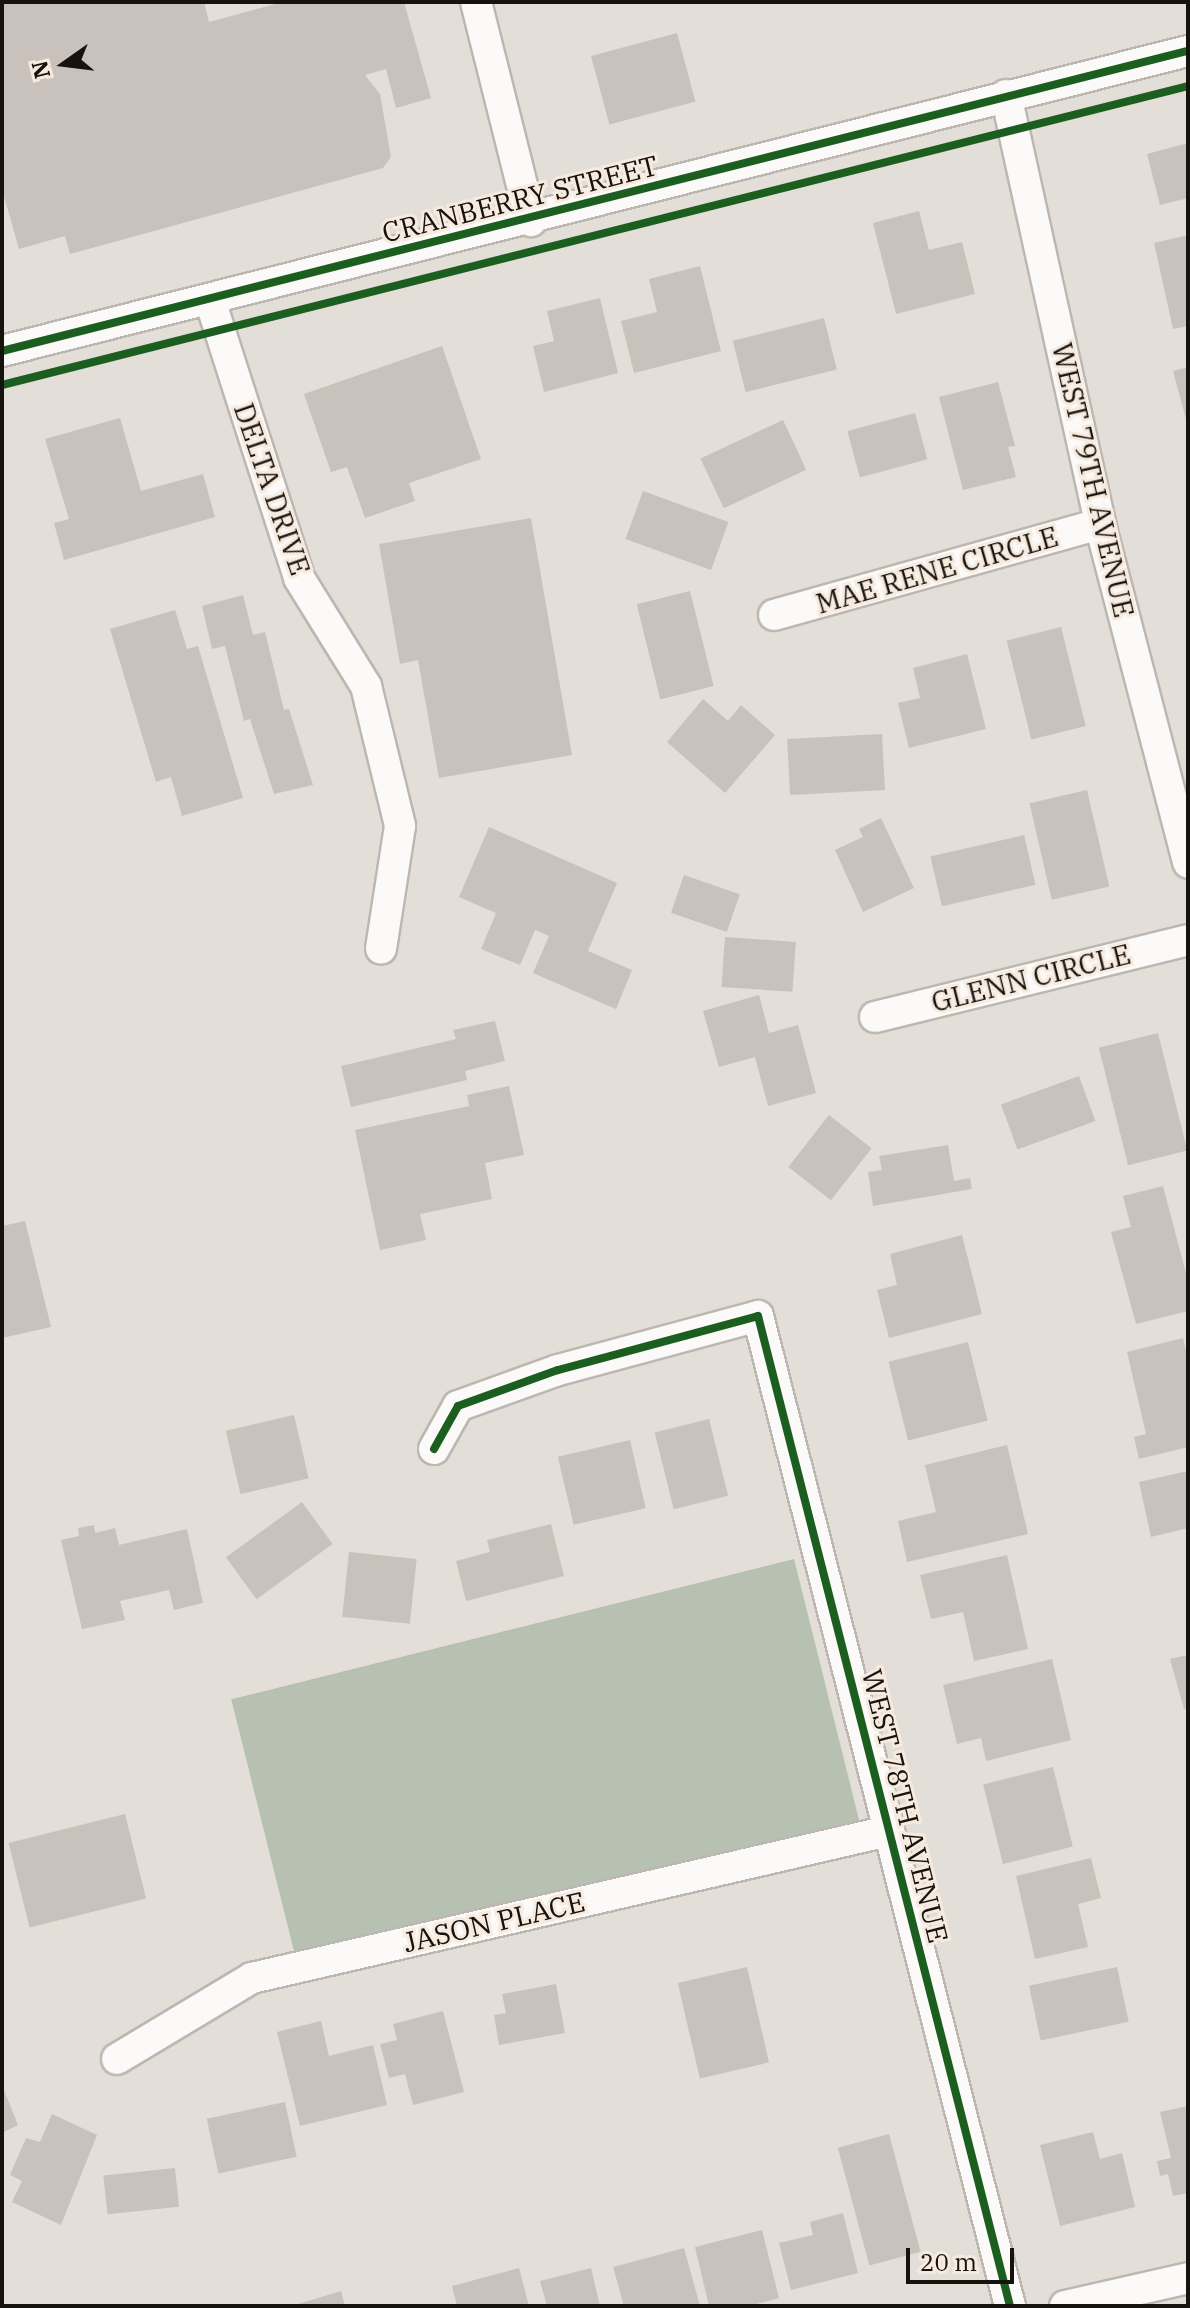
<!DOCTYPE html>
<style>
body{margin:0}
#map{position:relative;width:1190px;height:2308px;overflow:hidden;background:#e4ded8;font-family:"IBM Plex Serif",serif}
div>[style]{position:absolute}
.forest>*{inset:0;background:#b7c1b2;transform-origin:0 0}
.building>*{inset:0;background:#c9c1bb;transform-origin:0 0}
.roads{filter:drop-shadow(2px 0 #bcb7b2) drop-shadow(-2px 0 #bcb7b2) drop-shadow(0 2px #bcb7b2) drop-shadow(0 -2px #bcb7b2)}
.street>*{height:30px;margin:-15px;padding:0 15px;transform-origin:15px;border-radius:15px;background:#fbfaf9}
.cycleway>*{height:8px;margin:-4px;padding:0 4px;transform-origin:4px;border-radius:4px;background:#1b5e20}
span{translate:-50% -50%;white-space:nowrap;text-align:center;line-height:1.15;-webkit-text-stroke:6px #f7eadf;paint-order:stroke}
.street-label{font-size:28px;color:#16120e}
.frame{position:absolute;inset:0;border:4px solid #16120e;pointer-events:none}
.north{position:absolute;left:24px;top:24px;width:80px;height:80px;-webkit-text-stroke:6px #f7eadf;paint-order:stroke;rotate:256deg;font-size:22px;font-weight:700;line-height:32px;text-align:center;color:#16120e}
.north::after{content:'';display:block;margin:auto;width:28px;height:36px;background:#16120e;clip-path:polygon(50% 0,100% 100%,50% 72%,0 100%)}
.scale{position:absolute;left:906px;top:2248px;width:108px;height:36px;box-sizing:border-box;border:4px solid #16120e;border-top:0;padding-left:10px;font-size:24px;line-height:28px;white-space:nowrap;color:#16120e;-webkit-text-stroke:6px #f7eadf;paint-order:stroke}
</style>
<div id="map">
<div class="forest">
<i style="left:794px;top:1559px;width:273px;height:580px;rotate:76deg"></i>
</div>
<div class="building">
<i style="clip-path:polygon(2px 2px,204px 2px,209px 22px,283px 2px,404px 2px,431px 98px,396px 108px,386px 69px,365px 75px,380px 94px,391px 157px,383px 168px,70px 254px,65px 236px,19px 249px,2px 189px)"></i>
<i style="left:677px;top:33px;width:71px;height:89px;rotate:75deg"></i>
<i style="clip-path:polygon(1188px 143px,1188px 198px,1160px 205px,1147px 154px)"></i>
<i style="clip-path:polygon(919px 211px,929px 250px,962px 242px,975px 294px,896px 314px,873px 223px)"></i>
<i style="clip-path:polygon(1188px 235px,1188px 326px,1173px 329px,1154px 243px)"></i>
<i style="clip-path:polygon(700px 266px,721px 351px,634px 373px,621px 321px,657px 312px,649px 279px)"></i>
<i style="clip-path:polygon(600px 298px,618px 373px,544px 392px,533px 346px,554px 341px,547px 311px)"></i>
<i style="left:824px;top:318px;width:53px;height:94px;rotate:76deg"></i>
<i style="clip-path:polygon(442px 346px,481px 459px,409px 483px,415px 501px,365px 518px,347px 467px,331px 472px,304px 394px)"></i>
<i style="clip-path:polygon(1188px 367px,1188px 423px,1187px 423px,1173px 371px)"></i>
<i style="clip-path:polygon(998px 382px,1015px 446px,1008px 447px,1016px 477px,963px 490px,939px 397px)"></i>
<i style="left:915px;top:413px;width:48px;height:70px;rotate:75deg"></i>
<i style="clip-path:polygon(120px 418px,141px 491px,203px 474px,215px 517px,64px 560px,54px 523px,69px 519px,45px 439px)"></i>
<i style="left:783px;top:420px;width:55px;height:91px;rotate:65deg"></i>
<i style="left:643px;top:491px;width:91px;height:51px;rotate:20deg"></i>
<i style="clip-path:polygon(531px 518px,572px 755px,439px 778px,418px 660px,400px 664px,379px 544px)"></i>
<i style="left:690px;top:591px;width:98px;height:55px;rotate:76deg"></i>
<i style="clip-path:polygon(243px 595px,253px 635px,265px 632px,284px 710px,289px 709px,313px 785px,274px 794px,250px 719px,244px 721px,225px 646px,212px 649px,202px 606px)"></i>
<i style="clip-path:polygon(175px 610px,187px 649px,198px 646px,243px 798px,182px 816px,171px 777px,156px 782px,110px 629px)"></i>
<i style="left:1061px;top:627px;width:102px;height:56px;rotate:76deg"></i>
<i style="clip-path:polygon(967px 654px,986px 729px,909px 748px,898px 703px,920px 698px,913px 668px)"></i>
<i style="clip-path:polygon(703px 699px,728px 721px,741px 705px,775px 735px,725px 793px,667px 742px)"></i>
<i style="left:882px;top:734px;width:56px;height:95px;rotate:87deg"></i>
<i style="left:1087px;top:790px;width:99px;height:59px;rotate:77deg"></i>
<i style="clip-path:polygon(881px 818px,914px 888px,863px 912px,835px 850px,863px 837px,859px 829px)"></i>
<i style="clip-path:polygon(489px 827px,617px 883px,588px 951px,632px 970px,616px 1009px,533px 973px,549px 936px,535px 930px,520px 965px,481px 949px,496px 913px,459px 897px)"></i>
<i style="left:1024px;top:835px;width:51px;height:96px;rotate:77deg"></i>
<i style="left:684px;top:875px;width:59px;height:40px;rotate:19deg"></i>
<i style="left:725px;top:937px;width:71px;height:50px;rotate:4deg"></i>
<i style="clip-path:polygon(759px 995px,769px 1033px,798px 1025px,816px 1093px,768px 1106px,755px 1057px,719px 1067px,703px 1011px)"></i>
<i style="clip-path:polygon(495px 1021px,505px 1061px,465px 1071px,467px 1080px,351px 1107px,341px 1066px,456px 1039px,453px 1030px)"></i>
<i style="left:1158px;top:1033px;width:121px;height:61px;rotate:76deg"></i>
<i style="left:1079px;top:1076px;width:48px;height:83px;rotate:70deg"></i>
<i style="clip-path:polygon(509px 1086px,524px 1155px,485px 1163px,492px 1199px,420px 1214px,426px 1240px,380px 1250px,355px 1130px,469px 1106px,467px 1095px)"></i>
<i style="left:829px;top:1115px;width:54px;height:66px;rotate:38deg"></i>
<i style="clip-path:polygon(948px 1145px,954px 1181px,970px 1178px,972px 1189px,873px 1206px,868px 1172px,882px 1170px,879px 1156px)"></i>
<i style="clip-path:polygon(1163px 1186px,1188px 1281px,1188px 1311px,1136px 1324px,1111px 1232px,1131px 1227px,1123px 1196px)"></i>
<i style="clip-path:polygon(25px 1221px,51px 1327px,2px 1338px,2px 1226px)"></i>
<i style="clip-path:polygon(962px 1235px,982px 1314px,889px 1338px,877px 1290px,897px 1285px,890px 1254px)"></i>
<i style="clip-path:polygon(1183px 1338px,1188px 1360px,1188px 1447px,1139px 1459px,1134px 1437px,1146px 1434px,1127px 1352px)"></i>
<i style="left:968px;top:1342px;width:81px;height:82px;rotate:76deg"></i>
<i style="left:294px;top:1415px;width:65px;height:70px;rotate:77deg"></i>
<i style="left:709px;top:1419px;width:79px;height:56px;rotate:76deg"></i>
<i style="left:630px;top:1440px;width:70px;height:74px;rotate:77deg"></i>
<i style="clip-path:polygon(1007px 1445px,1028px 1534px,907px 1562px,898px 1521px,936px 1512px,925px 1465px)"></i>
<i style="clip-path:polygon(1188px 1471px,1188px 1528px,1151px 1537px,1139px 1482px)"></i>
<i style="left:302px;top:1502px;width:52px;height:94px;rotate:54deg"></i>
<i style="clip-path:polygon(551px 1524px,564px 1576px,466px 1601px,456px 1561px,490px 1552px,487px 1540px)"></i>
<i style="clip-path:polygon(94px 1525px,95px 1533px,115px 1528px,119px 1545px,187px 1529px,203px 1603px,174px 1610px,169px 1590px,120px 1601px,125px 1620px,82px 1629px,61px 1540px,79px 1536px,78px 1528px)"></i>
<i style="left:349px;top:1552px;width:68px;height:65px;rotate:6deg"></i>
<i style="clip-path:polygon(1007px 1555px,1028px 1649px,974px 1661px,963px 1612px,931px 1619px,920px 1575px)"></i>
<i style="clip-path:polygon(1188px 1655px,1188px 1708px,1184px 1709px,1170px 1659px)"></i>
<i style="clip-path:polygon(1052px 1659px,1071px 1740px,986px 1761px,981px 1738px,957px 1744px,943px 1685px)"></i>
<i style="left:1053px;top:1767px;width:82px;height:72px;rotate:76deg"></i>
<i style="left:125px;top:1814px;width:87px;height:120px;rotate:76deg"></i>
<i style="clip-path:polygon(1091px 1858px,1101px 1898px,1078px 1904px,1088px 1947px,1035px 1959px,1016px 1876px)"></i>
<i style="left:747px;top:1967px;width:98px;height:71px;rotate:77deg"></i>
<i style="left:1117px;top:1967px;width:56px;height:90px;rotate:78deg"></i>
<i style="clip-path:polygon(556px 1984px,565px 2033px,499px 2045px,494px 2015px,506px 2013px,502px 1994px)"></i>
<i style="clip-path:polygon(443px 2011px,464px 2092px,413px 2105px,405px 2074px,389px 2078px,380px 2044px,397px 2040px,393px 2024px)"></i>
<i style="clip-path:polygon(321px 2021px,329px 2056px,373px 2045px,387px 2105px,300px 2126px,277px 2032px)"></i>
<i style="clip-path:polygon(2px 2085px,18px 2125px,2px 2133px)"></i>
<i style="left:285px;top:2102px;width:56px;height:80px;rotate:78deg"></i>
<i style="clip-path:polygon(1188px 2106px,1188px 2193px,1173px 2196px,1168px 2174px,1160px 2176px,1157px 2161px,1171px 2158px,1160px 2112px)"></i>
<i style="clip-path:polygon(52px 2114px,97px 2135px,61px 2225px,12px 2202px,22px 2181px,10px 2175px,26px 2138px,40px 2142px)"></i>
<i style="clip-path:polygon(1093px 2132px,1100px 2159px,1122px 2153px,1135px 2207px,1060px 2226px,1040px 2145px)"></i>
<i style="left:889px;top:2134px;width:122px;height:53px;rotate:75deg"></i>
<i style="left:175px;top:2168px;width:39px;height:72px;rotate:84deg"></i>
<i style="clip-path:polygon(843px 2213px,858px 2273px,791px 2290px,779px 2243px,813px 2235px,810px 2222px)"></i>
<i style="clip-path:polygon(762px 2230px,779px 2298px,749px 2306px,709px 2306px,695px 2247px)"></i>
<i style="clip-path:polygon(684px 2248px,700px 2306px,624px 2306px,613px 2267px)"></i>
<i style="clip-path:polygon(519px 2268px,529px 2306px,457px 2306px,452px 2286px)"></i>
<i style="clip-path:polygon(591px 2268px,600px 2306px,547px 2306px,540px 2281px)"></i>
<i style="clip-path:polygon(341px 2291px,345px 2306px,295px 2306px,295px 2305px)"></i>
</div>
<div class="roads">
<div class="street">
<i style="left:476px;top:2px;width:226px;rotate:75.9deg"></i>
<i style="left:1006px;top:95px;width:439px;rotate:77.6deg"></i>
<i style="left:1100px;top:524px;width:350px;rotate:75.4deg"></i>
<i style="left:210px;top:300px;width:292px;rotate:72.2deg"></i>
<i style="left:299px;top:578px;width:127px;rotate:58.2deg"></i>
<i style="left:366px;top:686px;width:144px;rotate:76.3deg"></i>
<i style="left:400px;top:826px;width:124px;rotate:98.8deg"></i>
<i style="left:2px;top:351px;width:1223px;rotate:-14.2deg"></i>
<i style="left:774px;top:615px;width:338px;rotate:-15.6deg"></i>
<i style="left:875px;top:1017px;width:322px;rotate:-13.8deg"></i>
<i style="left:434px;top:1449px;width:49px;rotate:-60.8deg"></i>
<i style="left:458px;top:1406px;width:106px;rotate:-19.8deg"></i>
<i style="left:558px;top:1370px;width:207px;rotate:-15.1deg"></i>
<i style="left:758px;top:1316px;width:1022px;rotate:75.72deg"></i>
<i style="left:117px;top:2059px;width:157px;rotate:-31deg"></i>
<i style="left:252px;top:1978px;width:653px;rotate:-13.01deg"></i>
<i style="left:1065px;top:2306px;width:126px;rotate:-12.8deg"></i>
</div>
</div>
<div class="cycleway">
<i style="left:2px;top:351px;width:1223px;rotate:-14.2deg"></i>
<i style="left:2px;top:385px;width:1223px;rotate:-14.15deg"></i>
<i style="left:434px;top:1449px;width:49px;rotate:-60.8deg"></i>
<i style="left:458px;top:1406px;width:106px;rotate:-19.8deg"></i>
<i style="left:558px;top:1370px;width:207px;rotate:-15.1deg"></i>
<i style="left:758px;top:1316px;width:1022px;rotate:75.72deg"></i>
</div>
<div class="street-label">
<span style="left:520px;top:199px;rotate:-14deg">CRANBERRY STREET</span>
<span style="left:1093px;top:480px;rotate:77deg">WEST 79TH AVENUE</span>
<span style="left:272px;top:489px;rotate:71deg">DELTA DRIVE</span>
<span style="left:937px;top:570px;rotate:-16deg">MAE RENE CIRCLE</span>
<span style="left:1031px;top:978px;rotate:-14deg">GLENN CIRCLE</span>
<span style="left:905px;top:1806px;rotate:76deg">WEST 78TH AVENUE</span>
<span style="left:494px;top:1922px;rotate:-13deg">JASON PLACE</span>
</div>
<div class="frame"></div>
<div class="north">N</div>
<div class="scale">20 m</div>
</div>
